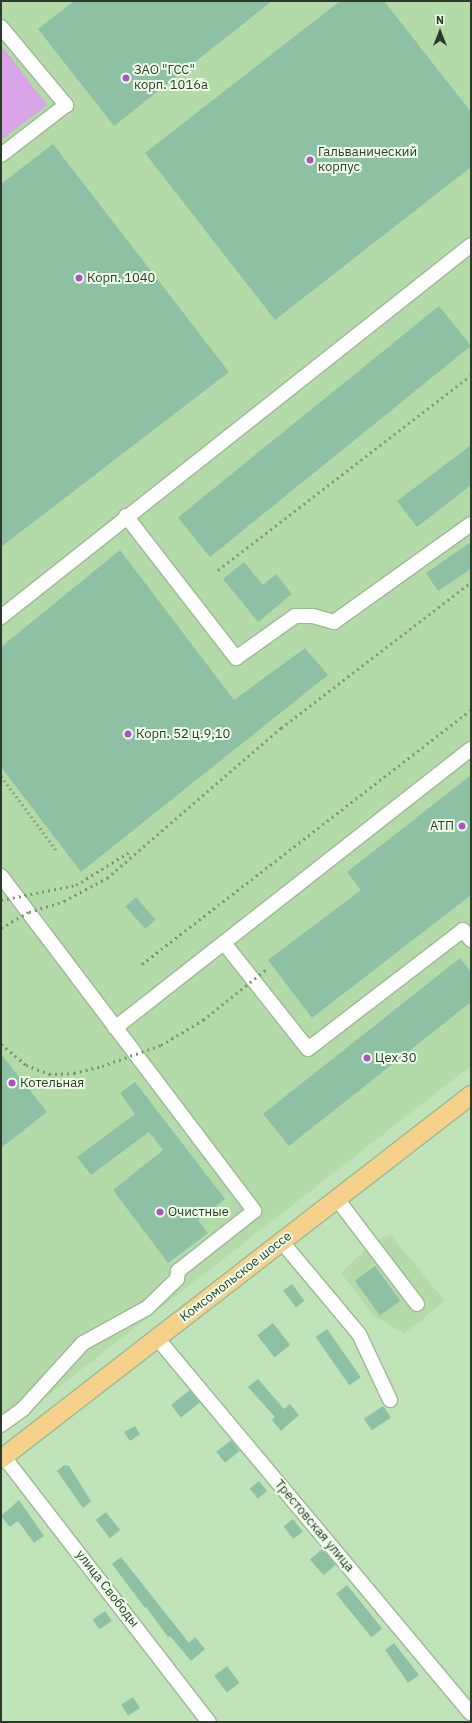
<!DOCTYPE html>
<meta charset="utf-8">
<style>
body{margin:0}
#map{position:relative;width:472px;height:1723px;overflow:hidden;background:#c1e3b9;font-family:"IBM Plex Sans",sans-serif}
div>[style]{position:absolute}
.built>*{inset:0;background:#b4daaa}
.green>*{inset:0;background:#d8a4e5}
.building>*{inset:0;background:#8ec0a4;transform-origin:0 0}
.path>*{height:2.5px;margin-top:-1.25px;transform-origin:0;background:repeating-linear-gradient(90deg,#88a382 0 2px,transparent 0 5px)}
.roads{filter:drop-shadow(1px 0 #9aba91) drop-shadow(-1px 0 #9aba91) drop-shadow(0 1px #9aba91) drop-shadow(0 -1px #9aba91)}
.minor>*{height:14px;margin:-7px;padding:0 7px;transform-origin:7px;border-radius:7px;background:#fff}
.major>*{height:18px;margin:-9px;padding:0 9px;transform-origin:9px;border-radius:9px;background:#f6d18b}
.rail>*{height:3px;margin-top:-1.5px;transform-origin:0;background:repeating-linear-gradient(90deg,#7a9375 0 2px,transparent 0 6px)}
.dots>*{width:11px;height:11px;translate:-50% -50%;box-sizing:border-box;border:2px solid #edffe9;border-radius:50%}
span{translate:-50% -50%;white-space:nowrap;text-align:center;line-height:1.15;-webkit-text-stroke:4px #edffe9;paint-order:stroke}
.poi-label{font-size:13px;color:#2c3a29}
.left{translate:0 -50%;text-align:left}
.right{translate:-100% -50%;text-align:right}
.street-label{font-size:13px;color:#2c3a29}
.frame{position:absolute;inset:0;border:2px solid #2c3a29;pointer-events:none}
.north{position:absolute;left:420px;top:12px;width:40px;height:40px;-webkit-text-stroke:3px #edffe9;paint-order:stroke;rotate:0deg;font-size:11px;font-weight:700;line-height:16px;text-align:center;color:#2c3a29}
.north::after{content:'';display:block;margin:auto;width:14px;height:18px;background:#2c3a29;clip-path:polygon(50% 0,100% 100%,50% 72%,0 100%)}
</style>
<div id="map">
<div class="built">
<i style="clip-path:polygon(1px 1px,471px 1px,471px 1066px,1px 1432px)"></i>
<i style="clip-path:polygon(390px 1234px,445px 1301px,404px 1334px,373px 1315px,341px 1273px,370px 1244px)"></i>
</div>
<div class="green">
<i style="clip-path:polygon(1px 45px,47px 105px,1px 140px)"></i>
</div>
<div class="building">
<i style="clip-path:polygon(74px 1px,272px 1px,114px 126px,38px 29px)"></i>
<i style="clip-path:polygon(340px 1px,384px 1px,471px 112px,471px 167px,275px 320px,145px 153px)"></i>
<i style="clip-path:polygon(53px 144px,229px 372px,1px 547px,1px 184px)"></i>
<i style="left:439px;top:306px;width:51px;height:336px;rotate:51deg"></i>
<i style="clip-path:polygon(471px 445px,471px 485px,417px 527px,397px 501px)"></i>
<i style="clip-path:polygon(471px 542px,471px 569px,438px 591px,426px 573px)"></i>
<i style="clip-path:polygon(120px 550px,234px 700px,305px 648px,328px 675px,81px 872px,1px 767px,1px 647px)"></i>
<i style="clip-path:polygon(244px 562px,263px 585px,276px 574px,292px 594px,258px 622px,223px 579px)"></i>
<i style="clip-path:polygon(471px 775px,471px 895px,312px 1018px,268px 960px,361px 890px,347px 872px)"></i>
<i style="left:136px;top:897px;width:30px;height:14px;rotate:49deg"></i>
<i style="clip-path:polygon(460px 958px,471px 972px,471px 1002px,289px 1146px,263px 1114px)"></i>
<i style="clip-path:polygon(1px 1054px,47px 1112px,1px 1148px)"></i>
<i style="clip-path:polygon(135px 1082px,225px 1199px,198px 1220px,208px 1233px,168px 1263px,113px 1190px,163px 1150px,149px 1132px,91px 1175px,77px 1157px,135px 1114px,120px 1093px)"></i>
<i style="left:375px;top:1266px;width:43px;height:25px;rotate:54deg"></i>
<i style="left:292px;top:1284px;width:21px;height:11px;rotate:53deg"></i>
<i style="left:273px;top:1323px;width:28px;height:20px;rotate:52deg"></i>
<i style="left:327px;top:1329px;width:59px;height:14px;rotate:55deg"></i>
<i style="clip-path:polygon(258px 1379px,284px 1409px,290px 1404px,299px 1415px,281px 1431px,272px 1420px,275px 1417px,248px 1387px)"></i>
<i style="left:190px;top:1390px;width:16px;height:24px;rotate:52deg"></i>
<i style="left:383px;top:1406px;width:14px;height:23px;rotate:56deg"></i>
<i style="clip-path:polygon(135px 1426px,140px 1434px,130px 1441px,124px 1432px)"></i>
<i style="left:231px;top:1440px;width:14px;height:19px;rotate:51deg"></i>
<i style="clip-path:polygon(65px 1465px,69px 1466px,91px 1501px,83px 1508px,57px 1471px)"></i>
<i style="left:259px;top:1481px;width:13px;height:12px;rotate:51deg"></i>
<i style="clip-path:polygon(19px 1500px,44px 1536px,34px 1543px,18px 1521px,10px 1527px,1px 1516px)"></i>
<i style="left:106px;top:1512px;width:23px;height:13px;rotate:52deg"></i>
<i style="left:293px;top:1519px;width:16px;height:12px;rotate:52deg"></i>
<i style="left:322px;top:1549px;width:21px;height:16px;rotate:49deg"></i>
<i style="clip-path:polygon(121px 1557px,189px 1643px,195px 1637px,205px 1649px,191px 1661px,170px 1636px,168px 1637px,146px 1607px,145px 1608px,112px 1564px)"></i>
<i style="left:347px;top:1585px;width:56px;height:14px;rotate:51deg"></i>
<i style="left:105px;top:1611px;width:12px;height:15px;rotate:55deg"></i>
<i style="clip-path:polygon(394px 1643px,419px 1675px,408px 1683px,385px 1650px)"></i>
<i style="left:227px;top:1666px;width:21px;height:16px;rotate:53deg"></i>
<i style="left:133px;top:1697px;width:13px;height:14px;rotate:58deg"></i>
</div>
<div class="path">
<i style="left:1px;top:776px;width:94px;rotate:53.3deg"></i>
</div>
<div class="roads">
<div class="minor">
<i style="left:1px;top:27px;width:102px;rotate:50.2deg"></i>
<i style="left:66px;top:105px;width:82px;rotate:142.4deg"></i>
<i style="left:126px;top:516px;width:180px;rotate:52.2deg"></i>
<i style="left:236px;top:658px;width:72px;rotate:-35.4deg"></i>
<i style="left:295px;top:616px;width:18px"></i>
<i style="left:313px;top:616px;width:22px;rotate:16deg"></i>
<i style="left:334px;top:622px;width:168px;rotate:-35.6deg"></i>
<i style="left:1px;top:617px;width:599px;rotate:-38.36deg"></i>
<i style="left:1px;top:876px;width:420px;rotate:52.9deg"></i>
<i style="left:254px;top:1211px;width:97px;rotate:141.7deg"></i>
<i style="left:178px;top:1271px;width:8px;rotate:97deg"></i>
<i style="left:177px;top:1279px;width:42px;rotate:136deg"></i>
<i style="left:147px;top:1308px;width:73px;rotate:151.3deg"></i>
<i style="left:83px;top:1343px;width:89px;rotate:132.3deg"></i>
<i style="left:23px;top:1409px;width:27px;rotate:144deg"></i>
<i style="left:224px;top:943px;width:135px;rotate:51.6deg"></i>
<i style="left:308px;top:1049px;width:195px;rotate:-37.5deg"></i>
<i style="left:463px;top:930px;width:13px;rotate:51deg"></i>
<i style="left:115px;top:1028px;width:452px;rotate:-38.1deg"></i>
<i style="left:337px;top:1199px;width:132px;rotate:52.7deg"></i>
<i style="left:282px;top:1242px;width:120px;rotate:50.1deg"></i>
<i style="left:359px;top:1334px;width:73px;rotate:64.8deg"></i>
<i style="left:157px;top:1338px;width:489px;rotate:50.1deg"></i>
<i style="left:4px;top:1457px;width:335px;rotate:52.3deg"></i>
</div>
<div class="major">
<i style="left:1px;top:1459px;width:594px;rotate:-37.76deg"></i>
</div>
</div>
<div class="rail">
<i style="left:218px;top:570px;width:319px;rotate:-37.6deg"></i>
<i style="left:1px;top:900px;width:76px;rotate:-11.3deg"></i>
<i style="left:76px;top:885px;width:65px;rotate:-31.7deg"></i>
<i style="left:1px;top:928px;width:32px;rotate:-30deg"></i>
<i style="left:29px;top:912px;width:37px;rotate:-17deg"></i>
<i style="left:64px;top:901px;width:49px;rotate:-28.1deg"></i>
<i style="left:107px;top:878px;width:230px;rotate:-40.8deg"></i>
<i style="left:281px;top:728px;width:240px;rotate:-37.5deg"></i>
<i style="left:142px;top:964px;width:416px;rotate:-37.7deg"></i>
<i style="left:1px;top:1044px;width:33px;rotate:40deg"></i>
<i style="left:26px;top:1065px;width:25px;rotate:21deg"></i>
<i style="left:49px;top:1074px;width:25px;rotate:-2deg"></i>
<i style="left:74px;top:1073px;width:29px;rotate:-14deg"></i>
<i style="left:102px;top:1066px;width:63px;rotate:-19.6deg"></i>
<i style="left:161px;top:1045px;width:49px;rotate:-30.8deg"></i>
<i style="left:203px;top:1020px;width:83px;rotate:-38.7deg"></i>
</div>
<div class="dots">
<i style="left:126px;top:78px;background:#ab53c1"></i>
<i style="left:310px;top:160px;background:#ab53c1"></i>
<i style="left:79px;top:278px;background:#ab53c1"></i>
<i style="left:128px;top:734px;background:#ab53c1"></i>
<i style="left:462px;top:826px;background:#ab53c1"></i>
<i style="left:367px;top:1058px;background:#ab53c1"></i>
<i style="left:12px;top:1083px;background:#ab53c1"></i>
<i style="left:160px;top:1212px;background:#ab53c1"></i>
</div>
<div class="poi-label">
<span class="left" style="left:134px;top:78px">ЗАО "ГСС"<br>корп. 1016а</span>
<span class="left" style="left:318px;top:160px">Гальванический<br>корпус</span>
<span class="left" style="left:87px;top:278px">Корп. 1040</span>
<span class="left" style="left:136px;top:734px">Корп. 52 ц.9,10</span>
<span class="right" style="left:454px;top:826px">АТП</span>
<span class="left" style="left:375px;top:1058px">Цех 30</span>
<span class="left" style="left:20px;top:1083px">Котельная</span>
<span class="left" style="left:168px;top:1212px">Очистные</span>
</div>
<div class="street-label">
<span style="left:236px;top:1277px;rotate:-38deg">Комсомольское шоссе</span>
<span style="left:314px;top:1526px;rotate:50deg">Трестовская улица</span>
<span style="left:107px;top:1589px;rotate:52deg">улица Свободы</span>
</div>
<div class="frame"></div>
<div class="north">N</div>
</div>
